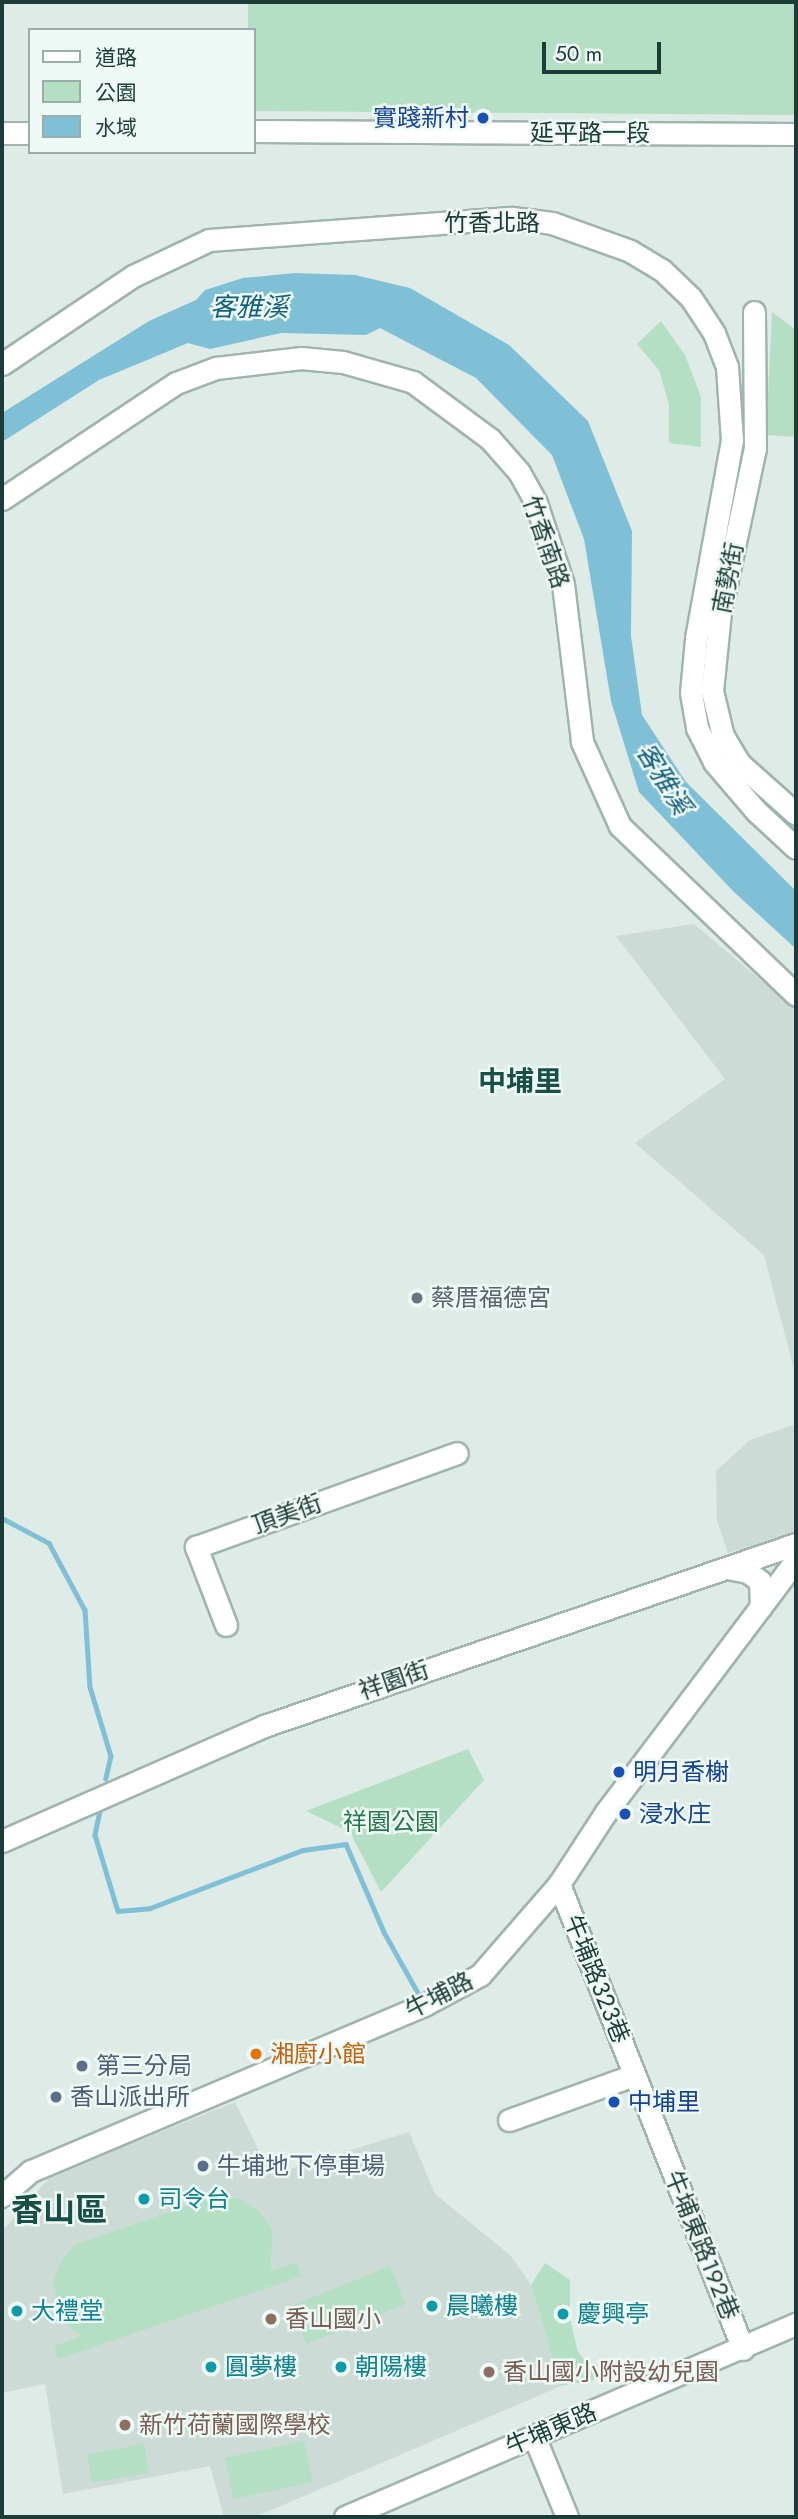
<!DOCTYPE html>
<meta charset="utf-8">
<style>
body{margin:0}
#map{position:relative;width:798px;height:2519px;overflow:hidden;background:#deebe7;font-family:Jost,"Noto Sans TC",sans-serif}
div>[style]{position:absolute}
.built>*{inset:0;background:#ccdbd6}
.green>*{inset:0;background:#b4dfc4;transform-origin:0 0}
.water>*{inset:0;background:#80c0d6}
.stream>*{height:4.5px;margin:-2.25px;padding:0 2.25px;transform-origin:2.25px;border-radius:2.25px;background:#80c0d6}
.roads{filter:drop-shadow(2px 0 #a1b3af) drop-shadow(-2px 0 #a1b3af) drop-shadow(0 2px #a1b3af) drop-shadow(0 -2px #a1b3af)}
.minor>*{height:21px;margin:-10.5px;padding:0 10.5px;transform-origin:10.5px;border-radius:10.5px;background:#fff}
.dots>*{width:19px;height:19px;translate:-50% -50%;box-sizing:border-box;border:4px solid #eef8f4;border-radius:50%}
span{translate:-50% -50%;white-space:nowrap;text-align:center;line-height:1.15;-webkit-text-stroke:5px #eef8f4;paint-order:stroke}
.transit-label{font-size:24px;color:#164399}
.right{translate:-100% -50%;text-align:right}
.left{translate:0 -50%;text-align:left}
.street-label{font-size:24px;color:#1e3c37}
.worship-label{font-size:24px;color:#5b616d}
.park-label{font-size:24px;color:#25774d}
.food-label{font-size:24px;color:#c56008}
.service-label{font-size:24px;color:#4e5e75}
.culture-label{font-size:24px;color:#0d838f}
.education-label{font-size:24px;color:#785e54}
.water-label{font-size:26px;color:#13607d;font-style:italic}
.quarter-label{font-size:28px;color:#185048;font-weight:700}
.district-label{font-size:32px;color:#185048;font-weight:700}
.frame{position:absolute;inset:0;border:4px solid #1e3c37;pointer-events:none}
.legend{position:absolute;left:28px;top:28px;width:228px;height:126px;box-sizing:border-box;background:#eef8f4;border:2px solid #9bada8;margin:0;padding:9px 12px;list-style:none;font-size:21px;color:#1e3c37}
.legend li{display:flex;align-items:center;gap:14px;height:35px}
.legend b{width:35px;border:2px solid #9bada8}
.scale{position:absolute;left:542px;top:42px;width:119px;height:32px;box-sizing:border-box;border:4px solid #1e3c37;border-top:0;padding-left:9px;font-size:21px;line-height:24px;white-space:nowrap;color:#1e3c37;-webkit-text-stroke:5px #eef8f4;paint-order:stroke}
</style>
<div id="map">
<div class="built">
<i style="clip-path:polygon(694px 924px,796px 1010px,796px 1377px,764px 1255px,635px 1143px,725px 1079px,616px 936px)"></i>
<i style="clip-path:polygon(796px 1424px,796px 1535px,728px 1553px,717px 1521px,716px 1471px,750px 1440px)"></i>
<i style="clip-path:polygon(235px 2102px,271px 2175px,409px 2132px,435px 2194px,510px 2255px,531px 2285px,561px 2386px,255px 2517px,224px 2517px,210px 2466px,63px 2494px,45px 2384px,2px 2393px,2px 2231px,51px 2176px)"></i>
</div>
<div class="green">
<i style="clip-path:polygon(248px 2px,796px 2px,796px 115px,254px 111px,254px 30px,248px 30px)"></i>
<i style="clip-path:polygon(772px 312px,796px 330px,796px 437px,766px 435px)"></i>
<i style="clip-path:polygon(661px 321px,685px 355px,701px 397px,701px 447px,669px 443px,669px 405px,659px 370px,637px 344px)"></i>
<i style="clip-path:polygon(468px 1749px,484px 1780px,381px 1892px,350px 1832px,306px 1811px)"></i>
<i style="clip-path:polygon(213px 2197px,237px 2198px,259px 2211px,272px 2229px,271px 2271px,297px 2262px,302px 2276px,58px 2359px,54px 2346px,81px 2336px,61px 2319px,53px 2282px,61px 2261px,76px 2244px)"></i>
<i style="clip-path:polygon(545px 2263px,570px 2280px,570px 2319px,578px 2352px,599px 2379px,561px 2386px,531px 2285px)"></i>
<i style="left:390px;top:2266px;width:41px;height:107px;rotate:68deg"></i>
<i style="left:304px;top:2441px;width:42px;height:81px;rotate:78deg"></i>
<i style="left:144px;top:2444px;width:29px;height:58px;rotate:80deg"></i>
</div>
<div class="water">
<i style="clip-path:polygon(295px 273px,355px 275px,410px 288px,509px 345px,588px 421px,632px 531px,631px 636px,642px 715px,686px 782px,796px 891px,796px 949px,733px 891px,639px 792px,611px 701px,584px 539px,552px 455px,476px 378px,380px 328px,366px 335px,281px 333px,210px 349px,188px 343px,99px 380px,2px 442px,2px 413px,149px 321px,196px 300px,205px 290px,243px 278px)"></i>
</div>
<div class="stream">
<i style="left:2px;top:1518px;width:53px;rotate:28deg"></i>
<i style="left:49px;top:1543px;width:76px;rotate:61.8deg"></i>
<i style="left:85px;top:1610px;width:77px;rotate:86.3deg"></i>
<i style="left:90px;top:1687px;width:72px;rotate:73.1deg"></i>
<i style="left:111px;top:1756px;width:23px;rotate:103deg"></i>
<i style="left:100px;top:1811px;width:25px;rotate:102deg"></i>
<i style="left:95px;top:1835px;width:79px;rotate:73.2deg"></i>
<i style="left:118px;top:1911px;width:32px;rotate:-5deg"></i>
<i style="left:150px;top:1908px;width:164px;rotate:-20.8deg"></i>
<i style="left:303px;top:1850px;width:43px;rotate:-7.9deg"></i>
<i style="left:346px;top:1844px;width:96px;rotate:66.6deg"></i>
<i style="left:384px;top:1932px;width:68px;rotate:60.8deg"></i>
</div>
<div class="roads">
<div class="minor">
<i style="left:254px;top:131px;width:542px;rotate:0.32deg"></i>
<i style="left:2px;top:133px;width:28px"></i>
<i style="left:754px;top:312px;width:136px;rotate:89.6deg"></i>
<i style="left:755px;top:448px;width:168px;rotate:102deg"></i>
<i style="left:720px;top:612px;width:79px;rotate:95.8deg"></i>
<i style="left:712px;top:691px;width:46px;rotate:76.3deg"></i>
<i style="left:723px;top:736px;width:31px;rotate:59deg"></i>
<i style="left:739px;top:763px;width:76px;rotate:41.8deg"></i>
<i style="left:2px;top:364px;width:158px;rotate:-33.9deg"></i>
<i style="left:133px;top:276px;width:84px;rotate:-25.3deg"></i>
<i style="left:209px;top:240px;width:304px;rotate:-4.2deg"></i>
<i style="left:512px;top:218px;width:40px;rotate:7.1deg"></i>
<i style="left:552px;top:223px;width:83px;rotate:19.7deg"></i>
<i style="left:630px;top:251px;width:37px;rotate:31deg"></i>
<i style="left:662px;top:270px;width:40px;rotate:44deg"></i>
<i style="left:691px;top:298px;width:42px;rotate:56.7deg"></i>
<i style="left:714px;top:333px;width:36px;rotate:69deg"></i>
<i style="left:727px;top:367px;width:73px;rotate:86.1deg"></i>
<i style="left:732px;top:440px;width:202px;rotate:100.3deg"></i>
<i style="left:696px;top:639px;width:54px;rotate:95.3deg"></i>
<i style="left:691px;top:693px;width:36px;rotate:80deg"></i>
<i style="left:697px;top:728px;width:38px;rotate:63deg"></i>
<i style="left:714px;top:762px;width:65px;rotate:49.4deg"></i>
<i style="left:756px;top:811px;width:54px;rotate:42.8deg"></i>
<i style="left:2px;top:499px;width:209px;rotate:-33.7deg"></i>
<i style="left:176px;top:383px;width:43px;rotate:-20.6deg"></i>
<i style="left:216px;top:368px;width:86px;rotate:-6.7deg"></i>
<i style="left:301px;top:358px;width:42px;rotate:5.4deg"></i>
<i style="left:343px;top:362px;width:73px;rotate:15.9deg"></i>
<i style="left:413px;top:382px;width:96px;rotate:36.5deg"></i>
<i style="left:490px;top:439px;width:44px;rotate:48.7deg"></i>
<i style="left:519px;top:472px;width:35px;rotate:61deg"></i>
<i style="left:536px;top:503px;width:85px;rotate:71.6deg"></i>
<i style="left:563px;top:584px;width:159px;rotate:83.1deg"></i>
<i style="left:582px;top:742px;width:92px;rotate:65.7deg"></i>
<i style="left:620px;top:826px;width:244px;rotate:43.8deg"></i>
<i style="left:727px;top:1568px;width:21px;rotate:11deg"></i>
<i style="left:748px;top:1572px;width:15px;rotate:37deg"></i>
<i style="left:760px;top:1581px;width:26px;rotate:88deg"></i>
<i style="left:226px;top:1625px;width:84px;rotate:-111deg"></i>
<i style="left:196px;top:1547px;width:277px;rotate:-19.8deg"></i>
<i style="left:2px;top:1841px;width:286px;rotate:-23.7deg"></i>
<i style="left:264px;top:1726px;width:562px;rotate:-18.89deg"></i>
<i style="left:559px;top:1884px;width:500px;rotate:68.41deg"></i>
<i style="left:509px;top:2120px;width:133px;rotate:-19.8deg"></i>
<i style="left:2px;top:2196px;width:38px;rotate:-41deg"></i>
<i style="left:31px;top:2171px;width:427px;rotate:-22.9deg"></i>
<i style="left:424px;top:2005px;width:64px;rotate:-28.2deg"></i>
<i style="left:480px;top:1975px;width:121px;rotate:-49deg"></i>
<i style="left:559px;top:1884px;width:86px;rotate:-56.9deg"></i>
<i style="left:606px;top:1812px;width:316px;rotate:-53deg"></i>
<i style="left:534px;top:2436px;width:87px;rotate:67.8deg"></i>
<i style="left:345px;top:2517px;width:491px;rotate:-23.2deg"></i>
</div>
</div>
<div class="dots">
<i style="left:483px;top:118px;background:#1a4fb4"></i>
<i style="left:417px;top:1298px;background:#6b7280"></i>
<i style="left:619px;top:1772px;background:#1a4fb4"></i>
<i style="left:625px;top:1814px;background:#1a4fb4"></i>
<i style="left:256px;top:2054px;background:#e8710a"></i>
<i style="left:82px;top:2066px;background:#5c6f8a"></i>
<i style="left:56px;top:2097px;background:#5c6f8a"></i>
<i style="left:614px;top:2102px;background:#1a4fb4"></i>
<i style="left:203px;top:2166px;background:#5c6f8a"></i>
<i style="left:144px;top:2199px;background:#0f9aa8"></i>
<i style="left:432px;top:2306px;background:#0f9aa8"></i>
<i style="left:17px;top:2311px;background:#0f9aa8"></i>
<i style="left:563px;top:2314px;background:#0f9aa8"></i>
<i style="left:271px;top:2319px;background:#8d6e63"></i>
<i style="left:211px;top:2367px;background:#0f9aa8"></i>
<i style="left:341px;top:2367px;background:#0f9aa8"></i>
<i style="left:489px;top:2372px;background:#8d6e63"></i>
<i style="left:125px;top:2425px;background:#8d6e63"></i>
</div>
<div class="transit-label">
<span class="right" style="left:469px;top:118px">實踐新村</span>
<span class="left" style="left:633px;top:1772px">明月香榭</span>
<span class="left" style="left:639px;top:1814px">浸水庄</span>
<span class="left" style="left:628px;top:2102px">中埔里</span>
</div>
<div class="street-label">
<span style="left:590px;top:133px">延平路一段</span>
<span style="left:492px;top:223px">竹香北路</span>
<span style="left:546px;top:542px;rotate:71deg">竹香南路</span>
<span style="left:728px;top:578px;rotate:-79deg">南勢街</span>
<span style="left:287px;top:1514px;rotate:-20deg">頂美街</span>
<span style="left:394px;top:1680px;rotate:-19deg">祥園街</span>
<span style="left:597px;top:1979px;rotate:68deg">牛埔路323巷</span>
<span style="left:439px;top:1995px;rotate:-27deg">牛埔路</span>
<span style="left:702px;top:2245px;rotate:68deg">牛埔東路192巷</span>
<span style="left:551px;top:2429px;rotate:-23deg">牛埔東路</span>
</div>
<div class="worship-label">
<span class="left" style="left:431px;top:1298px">蔡厝福德宮</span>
</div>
<div class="park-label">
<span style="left:391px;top:1822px">祥園公園</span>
</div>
<div class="food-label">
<span class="left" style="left:270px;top:2054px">湘廚小館</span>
</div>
<div class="service-label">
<span class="left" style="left:96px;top:2066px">第三分局</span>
<span class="left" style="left:70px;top:2097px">香山派出所</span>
<span class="left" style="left:217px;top:2166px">牛埔地下停車場</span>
</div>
<div class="culture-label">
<span class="left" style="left:158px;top:2199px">司令台</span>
<span class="left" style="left:446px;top:2306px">晨曦樓</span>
<span class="left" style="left:31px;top:2311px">大禮堂</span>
<span class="left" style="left:577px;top:2314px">慶興亭</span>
<span class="left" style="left:225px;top:2367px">圓夢樓</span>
<span class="left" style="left:355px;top:2367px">朝陽樓</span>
</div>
<div class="education-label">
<span class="left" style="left:285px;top:2319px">香山國小</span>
<span class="left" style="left:503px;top:2372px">香山國小附設幼兒園</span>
<span class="left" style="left:139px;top:2425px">新竹荷蘭國際學校</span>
</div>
<div class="water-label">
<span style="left:249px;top:308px">客雅溪</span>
<span style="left:663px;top:779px;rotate:58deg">客雅溪</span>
</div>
<div class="quarter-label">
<span style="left:520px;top:1082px">中埔里</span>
</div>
<div class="district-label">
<span style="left:59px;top:2210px">香山區</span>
</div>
<div class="frame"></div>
<ul class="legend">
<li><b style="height:9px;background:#fff"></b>道路</li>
<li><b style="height:19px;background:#b4dfc4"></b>公園</li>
<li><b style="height:19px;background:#80c0d6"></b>水域</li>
</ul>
<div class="scale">50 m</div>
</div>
